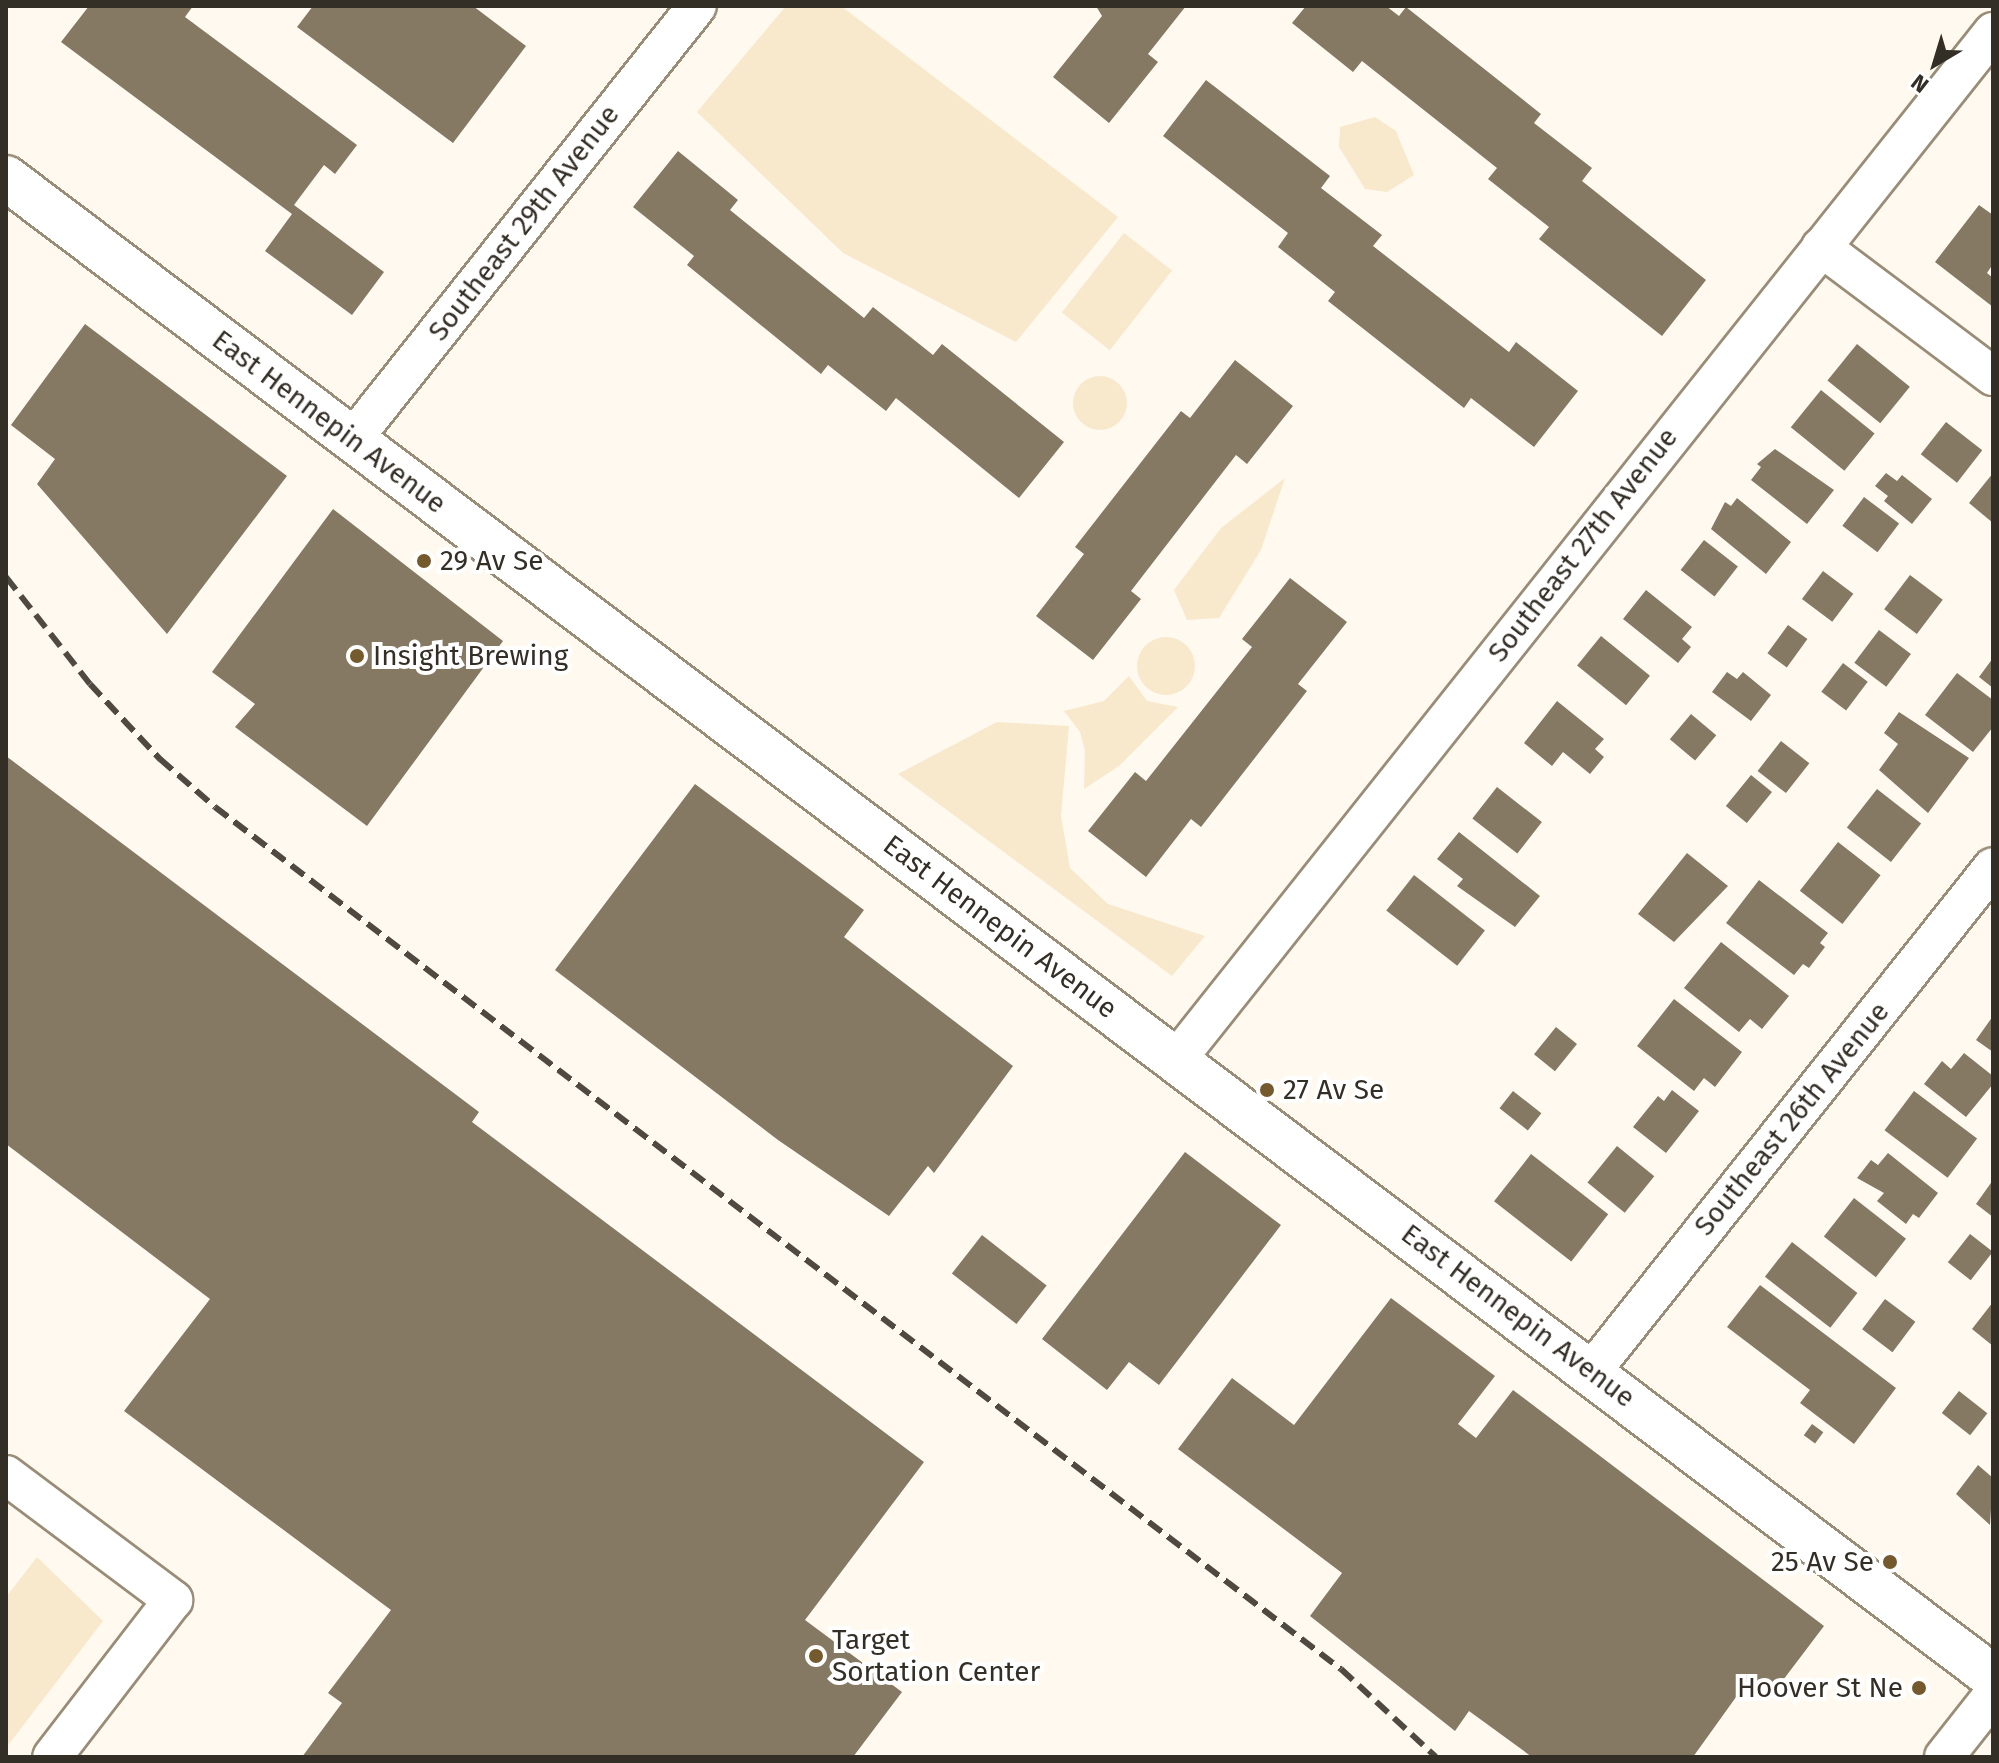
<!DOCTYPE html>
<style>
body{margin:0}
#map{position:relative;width:1999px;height:1763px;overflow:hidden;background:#fff9f0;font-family:"Fira Sans",sans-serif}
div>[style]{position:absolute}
.green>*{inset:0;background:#f9e9cc;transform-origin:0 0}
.round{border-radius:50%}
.building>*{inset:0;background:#857963;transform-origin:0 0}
.roads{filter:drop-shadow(2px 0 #9a8d77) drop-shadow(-2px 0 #9a8d77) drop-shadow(0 2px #9a8d77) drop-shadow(0 -2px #9a8d77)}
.minor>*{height:38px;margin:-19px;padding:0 19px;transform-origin:19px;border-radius:19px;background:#fff}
.major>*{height:44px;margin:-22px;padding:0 22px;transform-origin:22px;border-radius:22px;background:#fff}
.rail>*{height:6px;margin-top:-3px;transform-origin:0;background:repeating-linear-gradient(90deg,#4f4a41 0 16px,transparent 0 24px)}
.dots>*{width:22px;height:22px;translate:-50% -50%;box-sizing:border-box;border:4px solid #fff;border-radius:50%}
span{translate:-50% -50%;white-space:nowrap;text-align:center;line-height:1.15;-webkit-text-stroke:8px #fff;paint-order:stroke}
.street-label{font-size:28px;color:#342f26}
.poi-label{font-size:28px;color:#342f26}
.left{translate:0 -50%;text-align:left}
.right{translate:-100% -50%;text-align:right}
.frame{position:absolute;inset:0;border:8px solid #342f26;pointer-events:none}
.north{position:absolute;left:1895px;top:24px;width:80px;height:80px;-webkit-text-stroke:6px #fff;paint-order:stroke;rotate:218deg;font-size:22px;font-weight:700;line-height:32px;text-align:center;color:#342f26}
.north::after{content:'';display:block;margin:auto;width:28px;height:36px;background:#342f26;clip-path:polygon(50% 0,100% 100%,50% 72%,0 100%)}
</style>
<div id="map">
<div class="green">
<i style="clip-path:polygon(786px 6px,841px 6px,1118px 217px,1016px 342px,843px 253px,697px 112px)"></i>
<i style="clip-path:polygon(1375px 117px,1396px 131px,1414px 175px,1387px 192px,1365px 189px,1339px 147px,1340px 127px)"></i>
<i style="left:1124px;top:233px;width:61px;height:101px;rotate:38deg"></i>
<i class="round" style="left:1073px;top:376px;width:54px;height:54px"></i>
<i style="clip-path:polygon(1285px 478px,1261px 550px,1219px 618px,1187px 620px,1174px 590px,1221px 528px)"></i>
<i class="round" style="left:1137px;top:637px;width:58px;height:58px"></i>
<i style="clip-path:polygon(1129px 676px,1147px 701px,1178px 707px,1119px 766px,1084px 789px,1085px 751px,1080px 732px,1064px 711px,1104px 701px)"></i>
<i style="clip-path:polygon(997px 722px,1069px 726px,1061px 816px,1070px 868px,1108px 904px,1205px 936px,1172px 976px,898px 774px)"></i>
<i style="clip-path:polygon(37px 1557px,103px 1621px,6px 1748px,6px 1597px)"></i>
</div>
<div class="building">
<i style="clip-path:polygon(89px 6px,193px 6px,185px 17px,357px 145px,335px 174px,324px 165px,294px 205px,384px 272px,352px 315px,265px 251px,292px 214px,61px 42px)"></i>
<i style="clip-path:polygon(313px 6px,473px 6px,526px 46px,453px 143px,297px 27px)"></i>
<i style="clip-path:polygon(1096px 6px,1186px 6px,1148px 54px,1158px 62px,1109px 123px,1053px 77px,1102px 16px)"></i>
<i style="clip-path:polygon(1306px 6px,1386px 6px,1399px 16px,1406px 7px,1541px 114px,1534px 123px,1592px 168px,1582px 181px,1706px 280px,1662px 336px,1539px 239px,1549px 227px,1488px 179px,1497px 168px,1362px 61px,1353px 72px,1292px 23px)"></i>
<i style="clip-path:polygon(1206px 80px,1330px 176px,1321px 188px,1382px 235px,1373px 246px,1509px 352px,1516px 342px,1578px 391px,1534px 447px,1471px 398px,1464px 408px,1328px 301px,1335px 292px,1278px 247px,1288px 233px,1163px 136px)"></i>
<i style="clip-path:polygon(678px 151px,738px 200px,730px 210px,864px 318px,873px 307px,933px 355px,942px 344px,1064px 442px,1019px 498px,896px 398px,886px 411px,828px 365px,821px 374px,687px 265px,694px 256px,633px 207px)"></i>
<i style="clip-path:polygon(1979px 205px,1993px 215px,1993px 264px,1987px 273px,1993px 278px,1993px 307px,1935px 262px)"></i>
<i style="clip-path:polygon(85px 324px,287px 476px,167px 634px,37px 484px,55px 459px,11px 425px)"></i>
<i style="left:1857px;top:344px;width:68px;height:47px;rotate:39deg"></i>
<i style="clip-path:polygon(1235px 360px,1293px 406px,1247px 464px,1236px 455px,1131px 591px,1141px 599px,1093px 660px,1036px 616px,1084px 554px,1075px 547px,1181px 411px,1190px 418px)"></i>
<i style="left:1821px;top:390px;width:69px;height:48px;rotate:39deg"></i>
<i style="left:1946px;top:422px;width:46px;height:41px;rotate:38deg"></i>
<i style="clip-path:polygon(1775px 449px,1834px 490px,1807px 524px,1751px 480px,1761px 467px,1757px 464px)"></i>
<i style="clip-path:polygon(1886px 473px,1897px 481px,1902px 475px,1932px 499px,1912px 524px,1884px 501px,1888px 496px,1875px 486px)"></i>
<i style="clip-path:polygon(1993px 473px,1993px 523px,1969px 503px)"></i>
<i style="left:1864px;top:497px;width:44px;height:36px;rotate:37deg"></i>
<i style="clip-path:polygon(1737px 498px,1791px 542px,1766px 574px,1711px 529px,1725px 502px,1731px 506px)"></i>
<i style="clip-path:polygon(333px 509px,503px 641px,367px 826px,235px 727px,255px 704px,212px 672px)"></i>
<i style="left:1704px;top:540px;width:43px;height:38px;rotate:38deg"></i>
<i style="left:1823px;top:571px;width:38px;height:35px;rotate:37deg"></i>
<i style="left:1910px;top:575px;width:41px;height:43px;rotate:37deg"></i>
<i style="clip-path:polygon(1290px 578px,1347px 622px,1298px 684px,1307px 691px,1201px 827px,1191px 819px,1146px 877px,1088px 831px,1135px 772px,1146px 781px,1252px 647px,1242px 639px)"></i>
<i style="clip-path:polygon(1646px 590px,1692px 627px,1682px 639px,1691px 647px,1678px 663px,1623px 619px)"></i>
<i style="left:1788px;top:625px;width:24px;height:35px;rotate:36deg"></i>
<i style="left:1879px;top:630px;width:40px;height:41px;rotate:37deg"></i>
<i style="left:1601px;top:636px;width:63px;height:38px;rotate:39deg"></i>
<i style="clip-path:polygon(1993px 658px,1993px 688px,1979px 677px)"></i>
<i style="left:1843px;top:663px;width:31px;height:36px;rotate:37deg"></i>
<i style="clip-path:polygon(1727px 672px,1737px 679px,1743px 672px,1771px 695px,1751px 721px,1712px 692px)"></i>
<i style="clip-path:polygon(1957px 673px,1993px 700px,1993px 727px,1973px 752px,1925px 715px)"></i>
<i style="clip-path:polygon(1557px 701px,1604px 739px,1595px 749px,1604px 757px,1590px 774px,1563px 752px,1552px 766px,1524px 743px)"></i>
<i style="clip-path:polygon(1899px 712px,1969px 758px,1928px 813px,1879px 770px,1898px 744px,1884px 733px)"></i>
<i style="left:1691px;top:714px;width:33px;height:33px;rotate:40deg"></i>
<i style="left:1781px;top:741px;width:36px;height:38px;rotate:38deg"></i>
<i style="clip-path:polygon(6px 756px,479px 1112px,472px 1122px,924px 1462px,805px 1620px,902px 1692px,853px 1757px,302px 1757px,342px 1703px,328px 1693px,391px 1610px,124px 1411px,210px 1299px,6px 1144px)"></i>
<i style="left:1751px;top:775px;width:27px;height:40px;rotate:39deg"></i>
<i style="clip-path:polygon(695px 784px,864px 910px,844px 937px,1013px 1066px,934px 1173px,928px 1166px,889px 1216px,778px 1140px,555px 970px)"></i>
<i style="left:1497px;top:787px;width:57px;height:40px;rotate:38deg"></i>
<i style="left:1877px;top:789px;width:56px;height:49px;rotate:38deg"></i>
<i style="clip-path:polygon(1459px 832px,1540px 896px,1515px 927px,1457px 886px,1463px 879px,1437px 859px)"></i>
<i style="left:1838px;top:842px;width:54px;height:62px;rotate:38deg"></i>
<i style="clip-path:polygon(1687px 853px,1728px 886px,1674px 942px,1638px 914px)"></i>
<i style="left:1414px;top:875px;width:90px;height:45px;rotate:38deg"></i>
<i style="clip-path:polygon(1759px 880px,1828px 933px,1820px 943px,1825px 947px,1809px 968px,1803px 964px,1794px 975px,1726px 923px)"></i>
<i style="clip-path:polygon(1721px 942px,1789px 996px,1762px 1029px,1750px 1019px,1739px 1032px,1684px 988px)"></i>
<i style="clip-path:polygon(1674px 999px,1742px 1052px,1715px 1087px,1704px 1078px,1694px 1091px,1637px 1046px)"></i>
<i style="clip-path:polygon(1993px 1016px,1993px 1052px,1976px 1040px)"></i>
<i style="left:1556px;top:1027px;width:27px;height:35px;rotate:39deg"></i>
<i style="clip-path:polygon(1964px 1053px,1993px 1076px,1993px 1084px,1966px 1117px,1924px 1084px,1942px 1061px,1951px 1069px)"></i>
<i style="clip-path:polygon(1672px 1090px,1699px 1111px,1666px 1153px,1633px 1127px,1658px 1096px,1664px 1101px)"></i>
<i style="left:1513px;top:1091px;width:36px;height:22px;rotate:38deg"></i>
<i style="left:1914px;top:1091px;width:79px;height:49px;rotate:37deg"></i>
<i style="left:1617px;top:1146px;width:48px;height:47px;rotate:39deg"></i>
<i style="clip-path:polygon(1185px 1152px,1281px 1225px,1159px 1385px,1129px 1362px,1107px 1390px,1042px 1339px)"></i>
<i style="clip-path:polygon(1888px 1153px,1938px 1193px,1919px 1218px,1913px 1214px,1906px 1224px,1877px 1201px,1884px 1193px,1857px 1178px,1871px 1160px,1878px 1165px)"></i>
<i style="left:1531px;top:1154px;width:98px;height:60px;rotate:38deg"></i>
<i style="clip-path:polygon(1993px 1180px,1993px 1217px,1976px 1204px)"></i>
<i style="left:1854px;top:1198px;width:66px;height:49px;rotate:38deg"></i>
<i style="left:1970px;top:1234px;width:29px;height:36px;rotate:38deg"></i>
<i style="left:982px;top:1235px;width:82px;height:49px;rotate:38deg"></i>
<i style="left:1792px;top:1242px;width:83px;height:44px;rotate:38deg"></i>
<i style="clip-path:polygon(1760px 1285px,1896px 1388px,1854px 1444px,1800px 1403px,1810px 1390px,1727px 1327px)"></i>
<i style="clip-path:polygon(1391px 1298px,1495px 1376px,1458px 1424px,1476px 1438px,1513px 1390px,1824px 1626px,1771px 1696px,1749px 1679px,1693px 1757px,1532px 1757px,1469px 1711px,1455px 1731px,1310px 1616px,1342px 1573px,1178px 1449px,1232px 1378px,1294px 1425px)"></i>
<i style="left:1885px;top:1299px;width:38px;height:38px;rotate:37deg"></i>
<i style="clip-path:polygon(1993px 1302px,1993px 1346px,1972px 1329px)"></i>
<i style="left:1959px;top:1391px;width:36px;height:28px;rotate:38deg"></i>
<i style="left:1812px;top:1424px;width:14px;height:14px;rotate:36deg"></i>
<i style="clip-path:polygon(1978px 1465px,1993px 1478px,1990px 1525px,1956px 1494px)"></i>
</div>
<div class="roads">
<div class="minor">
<i style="left:1821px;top:247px;width:215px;rotate:36.9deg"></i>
<i style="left:352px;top:440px;width:554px;rotate:-51.52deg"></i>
<i style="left:1177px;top:1059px;width:1312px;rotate:-51.53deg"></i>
<i style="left:1591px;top:1372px;width:645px;rotate:-51.48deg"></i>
<i style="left:6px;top:1475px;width:209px;rotate:36.8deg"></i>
<i style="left:173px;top:1600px;width:198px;rotate:127.6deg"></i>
<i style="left:1944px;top:1757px;width:79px;rotate:-51.7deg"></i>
</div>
<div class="major">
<i style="left:6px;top:178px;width:2489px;rotate:37.03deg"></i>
</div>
</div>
<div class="rail">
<i style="left:6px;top:577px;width:136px;rotate:51.9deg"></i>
<i style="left:90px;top:684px;width:103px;rotate:47deg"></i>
<i style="left:160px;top:759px;width:73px;rotate:41.1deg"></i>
<i style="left:215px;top:807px;width:1418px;rotate:37.44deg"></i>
<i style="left:1341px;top:1669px;width:129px;rotate:42.8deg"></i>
</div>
<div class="dots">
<i style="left:424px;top:561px;background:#745a2c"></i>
<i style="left:357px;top:656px;background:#745a2c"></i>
<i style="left:1267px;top:1090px;background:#745a2c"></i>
<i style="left:1890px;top:1562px;background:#745a2c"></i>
<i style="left:816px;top:1656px;background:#745a2c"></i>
<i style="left:1919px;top:1688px;background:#745a2c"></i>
</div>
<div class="street-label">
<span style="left:524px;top:223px;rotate:-52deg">Southeast 29th Avenue</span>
<span style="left:329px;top:422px;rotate:37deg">East Hennepin Avenue</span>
<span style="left:1583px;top:545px;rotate:-52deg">Southeast 27th Avenue</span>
<span style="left:1000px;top:927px;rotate:37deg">East Hennepin Avenue</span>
<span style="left:1792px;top:1119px;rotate:-51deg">Southeast 26th Avenue</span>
<span style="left:1518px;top:1316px;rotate:37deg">East Hennepin Avenue</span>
</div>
<div class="poi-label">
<span class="left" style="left:440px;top:561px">29 Av Se</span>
<span class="left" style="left:373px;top:656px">Insight Brewing</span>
<span class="left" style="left:1283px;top:1090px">27 Av Se</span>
<span class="right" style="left:1874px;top:1562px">25 Av Se</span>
<span class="left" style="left:832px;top:1656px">Target<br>Sortation Center</span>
<span class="right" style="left:1903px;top:1688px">Hoover St Ne</span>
</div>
<div class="frame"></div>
<div class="north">N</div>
</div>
